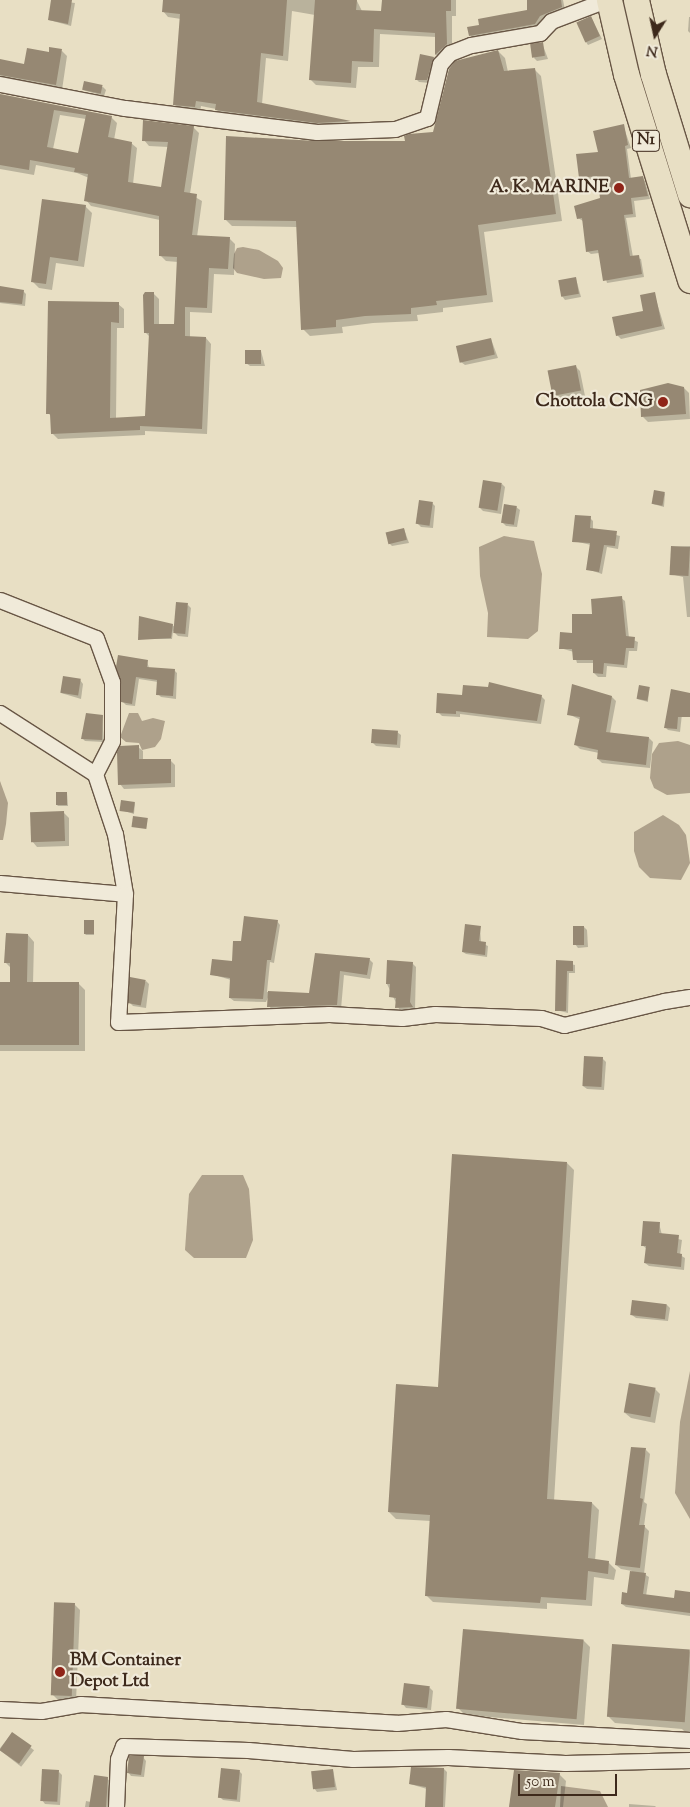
<!DOCTYPE html>
<style>
body{margin:0}
#map{position:relative;width:690px;height:1807px;overflow:hidden;background:#e8dfc4;font-family:"Sorts Mill Goudy",serif}
div>[style]{position:absolute}
.water>*{inset:0;background:#aea18b}
.shadow>*{inset:0;background:#0003;transform-origin:0 0}
.building>*{inset:0;background:#968873;transform-origin:0 0}
.roads{filter:drop-shadow(1px 0 #685645) drop-shadow(-1px 0 #685645) drop-shadow(0 1px #685645) drop-shadow(0 -1px #685645)}
.minor>*{height:15px;margin:-7.5px;padding:0 7.5px;transform-origin:7.5px;border-radius:7.5px;background:#f0ead9}
.trunk>*{height:25px;margin:-12.5px;padding:0 12.5px;transform-origin:12.5px;border-radius:12.5px;background:#e8dfc4}
.dots>*{width:14px;height:14px;translate:-50% -50%;box-sizing:border-box;border:2px solid #f0ead9;border-radius:50%}
span{translate:-50% -50%;white-space:nowrap;text-align:center;line-height:1.15;-webkit-text-stroke:4.5px #f0ead9;paint-order:stroke}
.shield-label span{padding:1px 4px;background:#f0ead9;border:1px solid;border-radius:4px;-webkit-text-stroke-width:0}
.shield-label{font-size:16px;color:#3d291b;font-weight:700}
.poi-label{font-size:18px;color:#3d291b;font-weight:700}
.right{translate:-100% -50%;text-align:right}
.left{translate:0 -50%;text-align:left}
.north{position:absolute;left:630px;top:10px;width:50px;height:50px;-webkit-text-stroke:4px #f0ead9;paint-order:stroke;rotate:190deg;font-size:14px;font-weight:700;line-height:20px;text-align:center;color:#3d291b}
.north::after{content:'';display:block;margin:auto;width:18px;height:22px;background:#3d291b;clip-path:polygon(50% 0,100% 100%,50% 72%,0 100%)}
.scale{position:absolute;left:518px;top:1774px;width:99px;height:22px;box-sizing:border-box;border:2px solid #3d291b;border-top:0;padding-left:6px;font-size:15px;line-height:18px;white-space:nowrap;color:#3d291b;-webkit-text-stroke:4px #f0ead9;paint-order:stroke}
</style>
<div id="map">
<div class="water">
<i style="clip-path:polygon(243px 247px,259px 250px,278px 261px,283px 268px,281px 278px,264px 279px,237px 273px,233px 268px,234px 254px,237px 248px)"></i>
<i style="clip-path:polygon(504px 536px,534px 541px,542px 574px,538px 631px,528px 639px,487px 637px,488px 613px,480px 576px,479px 547px)"></i>
<i style="clip-path:polygon(129px 713px,138px 713px,142px 721px,153px 718px,165px 721px,161px 739px,155px 747px,142px 750px,139px 743px,126px 742px,120px 737px)"></i>
<i style="clip-path:polygon(678px 741px,690px 745px,690px 793px,667px 795px,654px 788px,650px 778px,652px 754px,659px 743px)"></i>
<i style="clip-path:polygon(0 781px,8px 803px,6px 824px,3px 840px,0 840px)"></i>
<i style="clip-path:polygon(663px 815px,679px 825px,686px 835px,690px 863px,681px 880px,650px 878px,639px 867px,634px 851px,634px 832px)"></i>
<i style="clip-path:polygon(202px 1175px,243px 1175px,249px 1189px,253px 1240px,246px 1258px,194px 1258px,185px 1250px,189px 1194px)"></i>
<i style="clip-path:polygon(690px 1371px,690px 1519px,675px 1493px,680px 1422px)"></i>
<i style="clip-path:polygon(561px 1786px,600px 1791px,608px 1807px,560px 1807px)"></i>
</div>
<div class="shadow">
<i style="clip-path:polygon(52px 0,75px 3px,71px 26px,49px 20px)"></i>
<i style="clip-path:polygon(164px 0,341px 0,357px 1px,362px 11px,382px 13px,383px 0,456px 0,456px 16px,452px 16px,452px 50px,442px 60px,436px 55px,436px 37px,380px 34px,379px 67px,358px 67px,356px 88px,316px 85px,310px 79px,315px 15px,292px 11px,288px 61px,266px 58px,262px 104px,350px 122px,354px 127px,324px 128px,222px 115px,216px 109px,201px 106px,200px 112px,180px 110px,174px 104px,181px 19px,168px 17px,163px 11px)"></i>
<i style="clip-path:polygon(528px 0,563px 0,565px 10px,538px 27px,473px 38px,470px 35px,529px 11px)"></i>
<i style="clip-path:polygon(591px 17px,602px 39px,588px 45px,586px 42px)"></i>
<i style="clip-path:polygon(689px 17px,690px 17px,690px 33px,688px 31px)"></i>
<i style="clip-path:polygon(542px 43px,548px 59px,537px 61px,534px 58px)"></i>
<i style="clip-path:polygon(62px 51px,67px 56px,62px 90px,0 83px,0 61px,25px 66px)"></i>
<i style="clip-path:polygon(498px 51px,505px 58px,508px 72px,534px 69px,541px 76px,562px 221px,484px 232px,493px 302px,443px 308px,443px 312px,417px 315px,418px 321px,373px 323px,342px 327px,343px 333px,310px 336px,303px 329px,297px 227px,232px 226px,225px 219px,317px 143px,406px 142px,434px 133px)"></i>
<i style="clip-path:polygon(433px 58px,437px 61px,430px 83px,419px 82px,416px 79px)"></i>
<i style="clip-path:polygon(103px 87px,106px 90px,104px 96px,83px 90px)"></i>
<i style="clip-path:polygon(evenodd,0 95px,111px 117px,117px 123px,114px 140px,131px 143px,137px 148px,133px 184px,162px 188px,168px 147px,149px 146px,144px 140px,193px 127px,199px 133px,190px 194px,202px 201px,197px 237px,229px 238px,235px 244px,234px 275px,214px 274px,212px 313px,190px 312px,190px 337px,206px 338px,211px 344px,207px 434px,145px 431px,145px 435px,58px 439px,52px 433px,52px 417px,48px 413px,118px 304px,124px 309px,124px 328px,117px 328px,116px 419px,146px 417px,150px 337px,145px 332px,153px 293px,159px 299px,159px 325px,175px 325px,178px 262px,166px 261px,160px 255px,160px 220px,91px 206px,86px 200px,89px 178px,77px 173px,36px 165px,34px 175px,0 169px,0 95px,60px 115px,86px 119px,79px 154px,53px 149px,60px 115px)"></i>
<i style="clip-path:polygon(623px 125px,631px 148px,627px 149px,631px 179px,642px 178px,645px 181px,650px 199px,634px 201px,636px 217px,626px 218px,633px 257px,641px 259px,644px 277px,607px 283px,599px 253px,591px 254px,587px 251px,583px 221px,578px 218px,601px 198px,599px 179px,583px 181px,580px 177px)"></i>
<i style="clip-path:polygon(85px 206px,92px 213px,84px 267px,56px 263px,52px 290px,39px 288px,32px 281px)"></i>
<i style="clip-path:polygon(576px 279px,581px 297px,565px 300px,562px 296px)"></i>
<i style="clip-path:polygon(0 287px,23px 291px,26px 294px,25px 306px,0 303px)"></i>
<i style="clip-path:polygon(654px 293px,665px 329px,621px 339px,617px 335px,645px 312px)"></i>
<i style="clip-path:polygon(491px 339px,498px 358px,465px 365px,461px 362px,458px 346px)"></i>
<i style="clip-path:polygon(261px 351px,265px 366px,250px 366px,246px 363px)"></i>
<i style="clip-path:polygon(575px 366px,580px 371px,585px 396px,558px 401px,553px 396px)"></i>
<i style="clip-path:polygon(684px 388px,689px 393px,690px 419px,648px 422px,643px 417px)"></i>
<i style="clip-path:polygon(502px 484px,505px 487px,501px 514px,483px 511px,480px 508px)"></i>
<i style="clip-path:polygon(665px 493px,664px 507px,653px 504px)"></i>
<i style="clip-path:polygon(432px 503px,435px 506px,433px 528px,421px 527px,417px 523px)"></i>
<i style="clip-path:polygon(516px 507px,520px 510px,517px 527px,506px 526px,502px 522px)"></i>
<i style="clip-path:polygon(590px 518px,593px 521px,593px 529px,620px 536px,618px 549px,607px 547px,602px 574px,587px 569px,591px 545px,574px 541px)"></i>
<i style="clip-path:polygon(404px 529px,409px 543px,392px 546px,389px 543px)"></i>
<i style="clip-path:polygon(690px 546px,690px 617px,687px 617px,683px 577px,671px 574px,672px 547px)"></i>
<i style="clip-path:polygon(621px 598px,625px 601px,629px 638px,638px 642px,637px 651px,629px 651px,627px 668px,607px 666px,606px 677px,598px 677px,594px 673px,594px 663px,577px 663px,574px 652px,560px 648px,573px 634px)"></i>
<i style="clip-path:polygon(188px 605px,191px 608px,188px 637px,178px 636px,173px 631px,172px 639px,139px 639px,172px 625px,175px 627px)"></i>
<i style="clip-path:polygon(119px 656px,147px 661px,149px 668px,174px 670px,177px 673px,176px 699px,161px 697px,158px 694px,158px 682px,139px 679px,135px 706px,126px 705px,123px 702px)"></i>
<i style="clip-path:polygon(80px 680px,83px 684px,81px 699px,61px 693px)"></i>
<i style="clip-path:polygon(490px 684px,541px 696px,545px 700px,541px 724px,460px 714px,460px 717px,442px 716px,438px 712px,463px 696px,489px 688px)"></i>
<i style="clip-path:polygon(649px 688px,648px 702px,637px 699px)"></i>
<i style="clip-path:polygon(684px 696px,680px 732px,668px 730px,665px 727px)"></i>
<i style="clip-path:polygon(612px 697px,616px 701px,610px 733px,649px 738px,653px 742px,650px 768px,602px 763px,598px 759px,599px 753px,580px 749px,576px 745px,581px 720px,568px 714px)"></i>
<i style="clip-path:polygon(102px 716px,104px 742px,85px 741px,83px 739px)"></i>
<i style="clip-path:polygon(397px 732px,401px 735px,400px 748px,376px 746px,373px 743px)"></i>
<i style="clip-path:polygon(138px 747px,143px 751px,143px 761px,171px 761px,175px 765px,175px 787px,124px 789px,120px 784px)"></i>
<i style="clip-path:polygon(67px 793px,68px 806px,58px 806px,57px 805px)"></i>
<i style="clip-path:polygon(135px 803px,134px 814px,121px 810px)"></i>
<i style="clip-path:polygon(64px 813px,69px 818px,69px 846px,37px 847px,32px 841px)"></i>
<i style="clip-path:polygon(94px 921px,94px 935px,86px 935px,85px 934px)"></i>
<i style="clip-path:polygon(277px 921px,280px 925px,274px 963px,270px 962px,267px 992px,310px 994px,316px 955px,369px 959px,373px 963px,370px 979px,344px 975px,341px 1009px,273px 1011px,269px 1006px,269px 995px,266px 1002px,234px 1001px,230px 998px,231px 980px,211px 974px,233px 963px,242px 943px)"></i>
<i style="clip-path:polygon(584px 927px,587px 930px,588px 947px,578px 948px,575px 944px)"></i>
<i style="clip-path:polygon(480px 928px,481px 943px,488px 946px,487px 957px,466px 954px,463px 952px)"></i>
<i style="clip-path:polygon(6px 934px,28px 935px,34px 942px,33px 984px,78px 983px,85px 990px,85px 1051px,0 1051px,0 984px,11px 984px,11px 968px,5px 962px)"></i>
<i style="clip-path:polygon(557px 961px,575px 965px,575px 973px,569px 973px,568px 1013px,556px 1010px)"></i>
<i style="clip-path:polygon(412px 963px,416px 967px,415px 1010px,400px 1011px,387px 984px)"></i>
<i style="clip-path:polygon(146px 981px,149px 984px,146px 1008px,133px 1006px,130px 1003px)"></i>
<i style="clip-path:polygon(602px 1058px,606px 1062px,604px 1090px,587px 1089px,583px 1086px)"></i>
<i style="clip-path:polygon(567px 1163px,574px 1170px,554px 1501px,592px 1503px,599px 1510px,595px 1561px,609px 1563px,616px 1570px,614px 1580px,594px 1577px,592px 1606px,547px 1603px,547px 1609px,433px 1602px,426px 1595px,431px 1521px,396px 1519px,389px 1512px,439px 1388px)"></i>
<i style="clip-path:polygon(659px 1223px,662px 1235px,682px 1240px,680px 1255px,685px 1258px,684px 1270px,649px 1266px,645px 1263px,647px 1249px,642px 1245px)"></i>
<i style="clip-path:polygon(667px 1305px,670px 1308px,668px 1321px,636px 1318px,632px 1315px)"></i>
<i style="clip-path:polygon(655px 1389px,660px 1394px,655px 1423px,631px 1418px,625px 1413px)"></i>
<i style="clip-path:polygon(646px 1450px,650px 1454px,644px 1502px,647px 1504px,644px 1526px,649px 1531px,644px 1574px,649px 1577px,646px 1596px,675px 1599px,690px 1593px,690px 1616px,626px 1607px,622px 1604px,628px 1594px,632px 1571px,621px 1569px,616px 1565px)"></i>
<i style="clip-path:polygon(75px 1605px,80px 1610px,76px 1701px,58px 1700px,53px 1695px)"></i>
<i style="clip-path:polygon(583px 1640px,590px 1647px,584px 1725px,465px 1715px,458px 1708px)"></i>
<i style="clip-path:polygon(690px 1651px,690px 1737px,682px 1729px,615px 1723px,608px 1716px)"></i>
<i style="clip-path:polygon(430px 1688px,433px 1691px,431px 1710px,406px 1708px,403px 1704px)"></i>
<i style="left:12px;top:1733px;width:28px;height:21px;rotate:38deg"></i>
<i style="clip-path:polygon(143px 1757px,146px 1761px,144px 1777px,131px 1776px,128px 1772px)"></i>
<i style="clip-path:polygon(444px 1769px,447px 1772px,445px 1807px,428px 1807px,427px 1789px,410px 1784px)"></i>
<i style="clip-path:polygon(333px 1770px,337px 1790px,317px 1792px,314px 1788px)"></i>
<i style="clip-path:polygon(239px 1771px,242px 1774px,240px 1802px,223px 1800px,220px 1797px)"></i>
<i style="clip-path:polygon(59px 1772px,62px 1775px,60px 1805px,45px 1804px,42px 1800px)"></i>
<i style="clip-path:polygon(559px 1774px,566px 1781px,563px 1807px,510px 1807px)"></i>
<i style="clip-path:polygon(107px 1778px,111px 1783px,110px 1807px,85px 1807px,86px 1801px,91px 1802px)"></i>
<i style="clip-path:polygon(629px 1804px,655px 1806px,656px 1807px,629px 1807px)"></i>
</div>
<div class="building">
<i style="clip-path:polygon(51px 0,72px 0,68px 24px,48px 20px)"></i>
<i style="clip-path:polygon(163px 0,287px 0,283px 56px,261px 53px,257px 102px,351px 121px,317px 123px,215px 110px,216px 104px,196px 101px,195px 107px,173px 105px,180px 14px,162px 12px)"></i>
<i style="clip-path:polygon(315px 0,357px 0,356px 10px,381px 11px,382px 0,451px 0,451px 11px,446px 11px,447px 44px,435px 55px,435px 33px,374px 29px,373px 62px,352px 61px,351px 83px,309px 80px)"></i>
<i style="clip-path:polygon(527px 0,561px 0,562px 7px,540px 16px,535px 24px,469px 36px,467px 27px,479px 25px,478px 19px,527px 10px)"></i>
<i style="left:591px;top:16px;width:22px;height:16px;rotate:66deg"></i>
<i style="left:543px;top:42px;width:14px;height:13px;rotate:82deg"></i>
<i style="clip-path:polygon(49px 47px,62px 49px,56px 85px,0 75px,0 59px,24px 64px,27px 48px,49px 52px)"></i>
<i style="clip-path:polygon(498px 50px,504px 71px,535px 68px,556px 214px,478px 225px,487px 295px,436px 301px,437px 305px,411px 308px,411px 314px,365px 316px,336px 320px,336px 327px,301px 330px,296px 221px,224px 220px,226px 136px,317px 141px,405px 141px,404px 136px,409px 134px,433px 132px,449px 69px,455px 61px)"></i>
<i style="clip-path:polygon(420px 54px,434px 57px,427px 80px,415px 80px)"></i>
<i style="left:84px;top:81px;width:19px;height:9px;rotate:12deg"></i>
<i style="clip-path:polygon(evenodd,0 94px,112px 116px,108px 137px,132px 142px,128px 182px,161px 187px,168px 142px,142px 141px,143px 120px,194px 126px,184px 192px,197px 194px,192px 235px,230px 237px,228px 269px,209px 268px,207px 308px,185px 307px,185px 336px,206px 337px,202px 429px,140px 426px,140px 430px,51px 434px,50px 414px,46px 414px,48px 301px,119px 302px,119px 323px,111px 322px,110px 418px,145px 416px,149px 333px,144px 333px,143px 295px,145px 292px,154px 292px,154px 324px,174px 324px,177px 257px,159px 256px,159px 216px,84px 201px,88px 174px,74px 172px,75px 168px,30px 160px,29px 170px,0 165px,0 94px,54px 110px,86px 115px,78px 153px,47px 147px,54px 110px)"></i>
<i style="clip-path:polygon(624px 124px,628px 145px,625px 146px,629px 178px,643px 176px,648px 196px,631px 198px,633px 214px,624px 215px,630px 256px,639px 255px,642px 274px,603px 281px,598px 250px,586px 252px,582px 218px,577px 219px,574px 206px,600px 198px,597px 176px,579px 178px,576px 154px,598px 152px,593px 131px)"></i>
<i style="clip-path:polygon(42px 199px,86px 205px,78px 261px,50px 257px,46px 284px,31px 282px)"></i>
<i style="left:576px;top:277px;width:17px;height:18px;rotate:80deg"></i>
<i style="clip-path:polygon(0 286px,24px 290px,22px 304px,0 302px)"></i>
<i style="clip-path:polygon(655px 292px,662px 326px,616px 336px,612px 317px,643px 311px,640px 295px)"></i>
<i style="left:491px;top:338px;width:17px;height:36px;rotate:77deg"></i>
<i style="left:245px;top:350px;width:16px;height:14px"></i>
<i style="left:576px;top:365px;width:26px;height:29px;rotate:79deg"></i>
<i style="clip-path:polygon(668px 383px,684px 387px,686px 414px,641px 417px,640px 390px)"></i>
<i style="left:483px;top:480px;width:19px;height:28px;rotate:9deg"></i>
<i style="left:654px;top:490px;width:11px;height:14px;rotate:10deg"></i>
<i style="left:419px;top:500px;width:14px;height:24px;rotate:8deg"></i>
<i style="left:504px;top:504px;width:13px;height:19px;rotate:9deg"></i>
<i style="clip-path:polygon(575px 515px,591px 516px,590px 528px,617px 531px,615px 546px,604px 545px,599px 572px,586px 570px,590px 543px,572px 542px)"></i>
<i style="left:404px;top:528px;width:12px;height:19px;rotate:76deg"></i>
<i style="left:671px;top:546px;width:19px;height:29px;rotate:3deg"></i>
<i style="clip-path:polygon(622px 596px,626px 636px,635px 637px,634px 648px,626px 648px,624px 665px,604px 663px,603px 674px,593px 673px,593px 660px,573px 660px,572px 649px,559px 649px,560px 632px,572px 633px,572px 614px,592px 614px,591px 599px)"></i>
<i style="left:176px;top:602px;width:12px;height:31px;rotate:5deg"></i>
<i style="clip-path:polygon(139px 616px,173px 624px,171px 638px,138px 640px)"></i>
<i style="clip-path:polygon(118px 655px,148px 660px,147px 667px,175px 669px,173px 696px,156px 695px,157px 680px,136px 677px,132px 704px,121px 702px,121px 682px,116px 667px)"></i>
<i style="left:63px;top:676px;width:18px;height:17px;rotate:9deg"></i>
<i style="clip-path:polygon(489px 682px,542px 695px,537px 721px,456px 711px,456px 714px,436px 713px,437px 693px,462px 695px,463px 685px,488px 687px)"></i>
<i style="clip-path:polygon(572px 684px,612px 696px,606px 732px,649px 737px,646px 765px,597px 759px,598px 750px,574px 745px,580px 717px,567px 715px)"></i>
<i style="left:639px;top:685px;width:11px;height:14px;rotate:10deg"></i>
<i style="clip-path:polygon(671px 689px,690px 693px,690px 717px,678px 717px,677px 729px,664px 728px)"></i>
<i style="clip-path:polygon(86px 713px,103px 715px,102px 740px,81px 739px)"></i>
<i style="left:372px;top:729px;width:26px;height:14px;rotate:4deg"></i>
<i style="clip-path:polygon(139px 745px,139px 759px,171px 759px,171px 783px,118px 785px,117px 752px,120px 746px)"></i>
<i style="left:56px;top:792px;width:11px;height:13px"></i>
<i style="left:121px;top:800px;width:14px;height:11px;rotate:8deg"></i>
<i style="left:64px;top:811px;width:30px;height:34px;rotate:88deg"></i>
<i style="left:133px;top:816px;width:15px;height:11px;rotate:8deg"></i>
<i style="clip-path:polygon(244px 916px,278px 920px,271px 960px,267px 960px,263px 999px,229px 998px,230px 978px,210px 975px,212px 959px,232px 961px,233px 941px,241px 941px)"></i>
<i style="left:84px;top:920px;width:10px;height:14px"></i>
<i style="clip-path:polygon(465px 924px,481px 926px,479px 941px,486px 942px,485px 955px,462px 952px)"></i>
<i style="left:573px;top:926px;width:11px;height:19px"></i>
<i style="clip-path:polygon(6px 933px,28px 934px,27px 982px,79px 982px,79px 1045px,0 1045px,0 982px,10px 982px,10px 963px,4px 963px)"></i>
<i style="clip-path:polygon(315px 953px,370px 958px,367px 975px,340px 971px,337px 1005px,267px 1007px,268px 991px,309px 993px)"></i>
<i style="clip-path:polygon(387px 960px,413px 962px,410px 1002px,413px 1007px,395px 1008px,396px 998px,389px 997px,390px 984px,386px 984px)"></i>
<i style="clip-path:polygon(556px 960px,573px 961px,573px 971px,567px 971px,566px 1011px,555px 1011px)"></i>
<i style="left:130px;top:977px;width:16px;height:26px;rotate:11deg"></i>
<i style="left:584px;top:1056px;width:19px;height:30px;rotate:3deg"></i>
<i style="clip-path:polygon(452px 1154px,567px 1162px,547px 1499px,592px 1502px,588px 1558px,609px 1561px,608px 1574px,588px 1571px,586px 1600px,541px 1597px,540px 1603px,425px 1596px,430px 1515px,388px 1512px,396px 1384px,438px 1387px)"></i>
<i style="clip-path:polygon(643px 1221px,660px 1222px,659px 1233px,679px 1235px,677px 1253px,682px 1254px,681px 1267px,644px 1263px,646px 1246px,641px 1246px)"></i>
<i style="left:632px;top:1300px;width:35px;height:15px;rotate:7deg"></i>
<i style="left:629px;top:1383px;width:27px;height:30px;rotate:10deg"></i>
<i style="clip-path:polygon(631px 1447px,646px 1448px,640px 1498px,643px 1499px,639px 1525px,645px 1525px,640px 1568px,615px 1565px)"></i>
<i style="clip-path:polygon(630px 1571px,646px 1573px,643px 1594px,674px 1598px,675px 1590px,690px 1592px,690px 1613px,621px 1604px,622px 1592px,627px 1593px)"></i>
<i style="left:75px;top:1603px;width:93px;height:21px;rotate:92deg"></i>
<i style="left:463px;top:1629px;width:121px;height:80px;rotate:5deg"></i>
<i style="left:612px;top:1644px;width:78px;height:73px;rotate:4deg"></i>
<i style="left:404px;top:1683px;width:26px;height:22px;rotate:7deg"></i>
<i style="left:12px;top:1732px;width:24px;height:22px;rotate:35deg"></i>
<i style="clip-path:polygon(129px 1756px,144px 1756px,141px 1775px,127px 1773px)"></i>
<i style="clip-path:polygon(411px 1767px,444px 1768px,443px 1807px,425px 1807px,426px 1787px,409px 1784px)"></i>
<i style="left:221px;top:1768px;width:19px;height:30px;rotate:6deg"></i>
<i style="left:42px;top:1769px;width:17px;height:32px;rotate:3deg"></i>
<i style="left:333px;top:1769px;width:18px;height:22px;rotate:84deg"></i>
<i style="clip-path:polygon(514px 1770px,560px 1773px,555px 1807px,509px 1807px)"></i>
<i style="clip-path:polygon(94px 1775px,108px 1777px,106px 1807px,89px 1807px)"></i>
</div>
<div class="roads">
<div class="minor">
<i style="left:0;top:84px;width:127px;rotate:10.9deg"></i>
<i style="left:125px;top:108px;width:152px;rotate:7.2deg"></i>
<i style="left:276px;top:127px;width:41px;rotate:7deg"></i>
<i style="left:317px;top:132px;width:78px;rotate:-2.2deg"></i>
<i style="left:395px;top:129px;width:34px;rotate:-19deg"></i>
<i style="left:427px;top:118px;width:56px;rotate:-76.5deg"></i>
<i style="left:440px;top:64px;width:15px;rotate:-48deg"></i>
<i style="left:450px;top:53px;width:22px;rotate:-21deg"></i>
<i style="left:471px;top:45px;width:70px;rotate:-9.9deg"></i>
<i style="left:540px;top:33px;width:16px;rotate:-47deg"></i>
<i style="left:551px;top:21px;width:59px;rotate:-20.9deg"></i>
<i style="left:0;top:600px;width:103px;rotate:21.6deg"></i>
<i style="left:96px;top:638px;width:47px;rotate:70deg"></i>
<i style="left:112px;top:682px;width:59px;rotate:90deg"></i>
<i style="left:112px;top:741px;width:37px;rotate:117deg"></i>
<i style="left:95px;top:774px;width:113px;rotate:-147.3deg"></i>
<i style="left:95px;top:774px;width:63px;rotate:71.6deg"></i>
<i style="left:115px;top:834px;width:61px;rotate:80.5deg"></i>
<i style="left:0;top:883px;width:125px;rotate:5deg"></i>
<i style="left:125px;top:894px;width:128px;rotate:93.1deg"></i>
<i style="left:118px;top:1022px;width:211px;rotate:-2.2deg"></i>
<i style="left:329px;top:1014px;width:73px;rotate:3.1deg"></i>
<i style="left:402px;top:1018px;width:33px;rotate:-7deg"></i>
<i style="left:435px;top:1014px;width:106px;rotate:2.2deg"></i>
<i style="left:541px;top:1018px;width:24px;rotate:17deg"></i>
<i style="left:564px;top:1025px;width:103px;rotate:-13.5deg"></i>
<i style="left:664px;top:1001px;width:26px;rotate:-9deg"></i>
<i style="left:0;top:1709px;width:41px;rotate:2.8deg"></i>
<i style="left:41px;top:1711px;width:40px;rotate:-10deg"></i>
<i style="left:80px;top:1704px;width:317px;rotate:3.4deg"></i>
<i style="left:396px;top:1723px;width:50px;rotate:-4.6deg"></i>
<i style="left:446px;top:1719px;width:77px;rotate:9deg"></i>
<i style="left:522px;top:1731px;width:168px;rotate:3.1deg"></i>
<i style="left:116px;top:1807px;width:48px;rotate:-87.6deg"></i>
<i style="left:118px;top:1759px;width:14px;rotate:-69deg"></i>
<i style="left:123px;top:1746px;width:125px;rotate:1.8deg"></i>
<i style="left:248px;top:1750px;width:105px;rotate:4.9deg"></i>
<i style="left:353px;top:1759px;width:95px;rotate:-1.2deg"></i>
<i style="left:448px;top:1757px;width:117px;rotate:2.9deg"></i>
<i style="left:565px;top:1763px;width:125px;rotate:-1.4deg"></i>
</div>
<div class="trunk">
<i style="left:609px;top:0;width:76px;rotate:77.1deg"></i>
<i style="left:626px;top:74px;width:216px;rotate:72.7deg"></i>
<i style="left:636px;top:0;width:76px;rotate:77.1deg"></i>
<i style="left:653px;top:74px;width:126px;rotate:72.9deg"></i>
</div>
</div>
<div class="dots">
<i style="left:619px;top:188px;background:#8f2418"></i>
<i style="left:663px;top:402px;background:#8f2418"></i>
<i style="left:60px;top:1672px;background:#8f2418"></i>
</div>
<div class="shield-label">
<span style="left:646px;top:141px">N1</span>
</div>
<div class="poi-label">
<span class="right" style="left:609px;top:188px">A. K. MARINE</span>
<span class="right" style="left:653px;top:402px">Chottola CNG</span>
<span class="left" style="left:70px;top:1672px">BM Container<br>Depot Ltd</span>
</div>
<div class="north">N</div>
<div class="scale">50 m</div>
</div>
